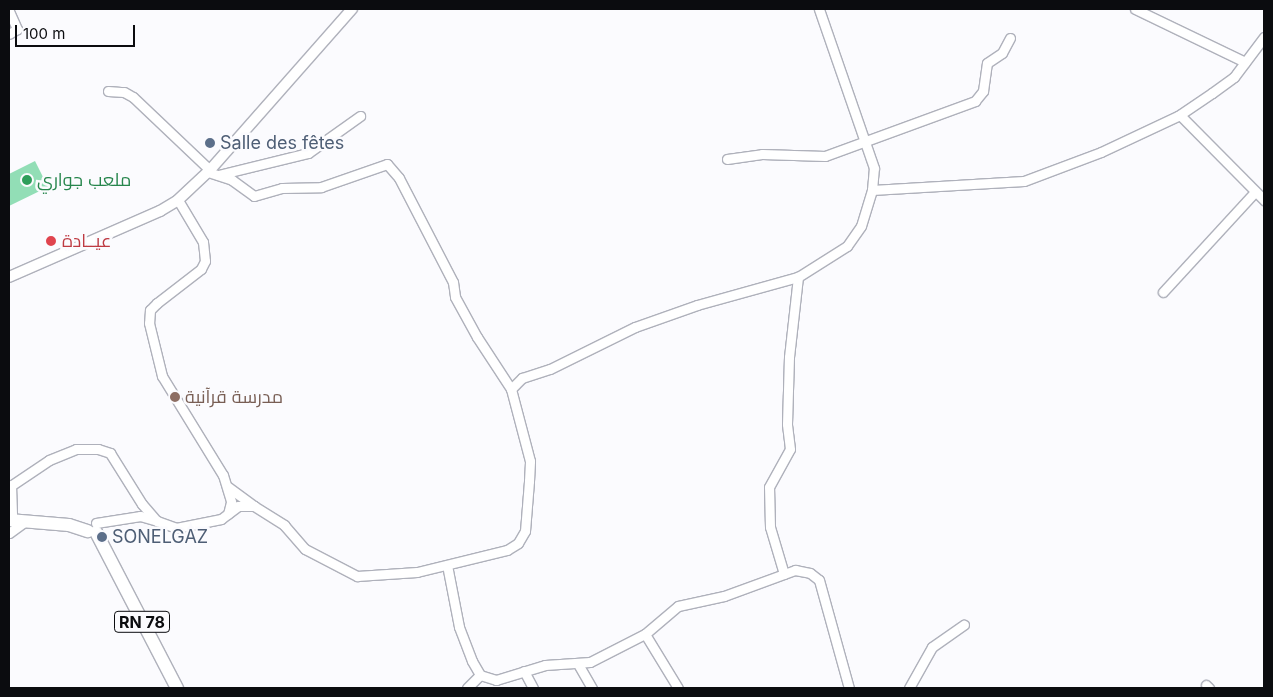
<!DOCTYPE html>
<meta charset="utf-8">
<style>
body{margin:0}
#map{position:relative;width:1273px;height:697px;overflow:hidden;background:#fbfbfe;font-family:Inter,Cairo,sans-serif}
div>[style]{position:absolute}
.green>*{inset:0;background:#92deb6}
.roads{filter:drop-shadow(1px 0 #afb1bb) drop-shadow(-1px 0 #afb1bb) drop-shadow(0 1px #afb1bb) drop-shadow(0 -1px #afb1bb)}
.minor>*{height:9px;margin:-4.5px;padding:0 4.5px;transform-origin:4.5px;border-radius:4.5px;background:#fff}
.tertiary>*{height:10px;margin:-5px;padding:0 5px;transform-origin:5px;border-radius:5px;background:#fff}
.primary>*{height:12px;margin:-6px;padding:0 6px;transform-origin:6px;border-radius:6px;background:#fff}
.dots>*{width:14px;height:14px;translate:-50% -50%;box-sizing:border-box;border:2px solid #fbfbfe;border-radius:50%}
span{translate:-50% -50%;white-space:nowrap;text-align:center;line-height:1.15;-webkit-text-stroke:5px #fbfbfe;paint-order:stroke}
.shield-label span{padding:1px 4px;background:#fbfbfe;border:1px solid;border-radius:4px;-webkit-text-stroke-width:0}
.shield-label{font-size:16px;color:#0b0c0f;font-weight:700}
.service-label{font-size:18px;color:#4e5e75}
.left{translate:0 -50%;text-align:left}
.leisure-label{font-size:18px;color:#27864d}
.health-label{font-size:18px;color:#be3a42}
.education-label{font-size:18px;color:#785e54}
.frame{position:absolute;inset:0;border:10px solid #0b0c0f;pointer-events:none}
.scale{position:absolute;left:15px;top:25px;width:120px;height:22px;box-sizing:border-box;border:2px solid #0b0c0f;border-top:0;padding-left:6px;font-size:15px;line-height:18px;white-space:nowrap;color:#0b0c0f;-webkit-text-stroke:4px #fbfbfe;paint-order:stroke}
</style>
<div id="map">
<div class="green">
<i style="clip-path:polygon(35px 161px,48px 187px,9px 206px,9px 174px)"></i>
</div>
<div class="roads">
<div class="minor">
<i style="left:1135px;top:9px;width:122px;rotate:25.7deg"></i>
<i style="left:9px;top:11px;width:20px;rotate:66deg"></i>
<i style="left:17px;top:29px;width:9px;rotate:148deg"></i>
<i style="left:108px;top:91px;width:16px;rotate:4deg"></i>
<i style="left:124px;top:92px;width:10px;rotate:29deg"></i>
<i style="left:133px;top:97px;width:106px;rotate:43.5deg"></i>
<i style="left:1180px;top:115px;width:120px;rotate:45.3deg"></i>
<i style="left:727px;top:159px;width:35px;rotate:-8deg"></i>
<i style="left:762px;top:154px;width:63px;rotate:1.8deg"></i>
<i style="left:825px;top:156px;width:160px;rotate:-20.1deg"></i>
<i style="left:975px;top:101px;width:13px;rotate:-51deg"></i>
<i style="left:983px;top:91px;width:28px;rotate:-82deg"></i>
<i style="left:987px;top:63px;width:18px;rotate:-34deg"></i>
<i style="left:1002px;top:53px;width:17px;rotate:-62deg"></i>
<i style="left:208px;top:172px;width:25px;rotate:18deg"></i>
<i style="left:232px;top:180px;width:27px;rotate:36deg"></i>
<i style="left:254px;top:196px;width:29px;rotate:-16deg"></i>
<i style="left:282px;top:188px;width:39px;rotate:-1deg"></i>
<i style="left:321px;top:187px;width:70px;rotate:-19.2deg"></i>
<i style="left:387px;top:164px;width:18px;rotate:49deg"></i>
<i style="left:399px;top:178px;width:117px;rotate:62.6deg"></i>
<i style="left:453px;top:282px;width:15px;rotate:82deg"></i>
<i style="left:455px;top:297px;width:46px;rotate:61.2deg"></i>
<i style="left:477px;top:337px;width:62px;rotate:56.8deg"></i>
<i style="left:218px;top:175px;width:93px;rotate:-13.7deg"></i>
<i style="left:308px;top:153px;width:64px;rotate:-35.4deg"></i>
<i style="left:872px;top:190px;width:152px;rotate:-3.4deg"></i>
<i style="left:1024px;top:181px;width:82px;rotate:-20.6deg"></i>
<i style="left:1101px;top:152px;width:85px;rotate:-25.1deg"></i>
<i style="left:1178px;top:116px;width:41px;rotate:-34.1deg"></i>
<i style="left:1212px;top:93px;width:27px;rotate:-36deg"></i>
<i style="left:1234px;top:77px;width:50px;rotate:-53.1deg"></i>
<i style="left:178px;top:200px;width:49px;rotate:59.2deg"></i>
<i style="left:203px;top:242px;width:19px;rotate:84deg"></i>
<i style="left:205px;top:261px;width:9px;rotate:117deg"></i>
<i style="left:201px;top:269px;width:56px;rotate:142.3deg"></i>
<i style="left:157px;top:303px;width:10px;rotate:135deg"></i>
<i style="left:150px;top:310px;width:13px;rotate:94deg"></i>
<i style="left:149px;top:323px;width:55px;rotate:76.2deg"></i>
<i style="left:162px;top:376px;width:116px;rotate:58.4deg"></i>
<i style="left:223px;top:475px;width:28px;rotate:73deg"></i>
<i style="left:231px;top:502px;width:12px;rotate:104deg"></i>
<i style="left:1163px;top:292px;width:136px;rotate:-47.4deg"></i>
<i style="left:11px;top:485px;width:35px;rotate:88deg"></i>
<i style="left:9px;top:487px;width:48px;rotate:-34deg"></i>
<i style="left:49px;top:460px;width:29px;rotate:-22deg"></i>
<i style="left:76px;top:449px;width:22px"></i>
<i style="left:98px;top:449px;width:13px;rotate:18deg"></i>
<i style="left:110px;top:453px;width:60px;rotate:57.9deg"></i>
<i style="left:142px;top:504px;width:23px;rotate:49deg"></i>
<i style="left:157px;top:521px;width:20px;rotate:20deg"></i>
<i style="left:176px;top:528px;width:46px;rotate:-11.3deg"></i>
<i style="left:221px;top:519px;width:21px;rotate:-37deg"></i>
<i style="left:238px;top:506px;width:16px"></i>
<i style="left:254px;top:506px;width:36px;rotate:32deg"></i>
<i style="left:284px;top:525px;width:32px;rotate:49deg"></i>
<i style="left:305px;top:549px;width:59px;rotate:27.4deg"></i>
<i style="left:357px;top:576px;width:60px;rotate:-3.8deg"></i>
<i style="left:417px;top:572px;width:93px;rotate:-13.7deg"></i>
<i style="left:507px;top:550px;width:13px;rotate:-32deg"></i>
<i style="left:518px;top:543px;width:14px;rotate:-60deg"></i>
<i style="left:525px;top:531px;width:50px;rotate:-85.4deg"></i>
<i style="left:529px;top:481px;width:20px;rotate:-87deg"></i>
<i style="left:530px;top:461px;width:74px;rotate:-104.8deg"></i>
<i style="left:511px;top:389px;width:16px;rotate:-45deg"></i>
<i style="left:522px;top:378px;width:29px;rotate:-18deg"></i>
<i style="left:550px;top:369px;width:95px;rotate:-26.3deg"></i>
<i style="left:635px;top:327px;width:66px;rotate:-19.5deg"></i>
<i style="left:697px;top:305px;width:105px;rotate:-15.5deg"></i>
<i style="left:798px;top:277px;width:58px;rotate:-32.3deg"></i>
<i style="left:847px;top:246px;width:24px;rotate:-55deg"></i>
<i style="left:861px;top:226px;width:38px;rotate:-73deg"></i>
<i style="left:872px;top:190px;width:22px;rotate:-85deg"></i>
<i style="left:874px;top:168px;width:168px;rotate:-109.1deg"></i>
<i style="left:228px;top:487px;width:32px;rotate:36deg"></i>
<i style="left:96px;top:523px;width:45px;rotate:-9deg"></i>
<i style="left:140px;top:516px;width:18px;rotate:16deg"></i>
<i style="left:9px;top:533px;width:22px;rotate:-36deg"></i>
<i style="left:447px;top:565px;width:63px;rotate:79deg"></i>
<i style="left:459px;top:627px;width:36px;rotate:69deg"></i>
<i style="left:472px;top:661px;width:16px;rotate:60deg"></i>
<i style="left:480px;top:675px;width:17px;rotate:17deg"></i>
<i style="left:496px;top:680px;width:51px;rotate:-17deg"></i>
<i style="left:545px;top:665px;width:45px;rotate:-3.8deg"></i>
<i style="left:590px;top:662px;width:62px;rotate:-27deg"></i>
<i style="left:645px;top:634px;width:43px;rotate:-40.3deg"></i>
<i style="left:678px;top:606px;width:47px;rotate:-12.3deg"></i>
<i style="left:724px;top:596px;width:76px;rotate:-20.1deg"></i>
<i style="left:795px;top:570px;width:15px;rotate:11deg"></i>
<i style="left:810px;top:573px;width:11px;rotate:38deg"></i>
<i style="left:819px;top:580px;width:112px;rotate:74.5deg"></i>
<i style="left:784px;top:574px;width:49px;rotate:-106.6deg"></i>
<i style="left:770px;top:527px;width:40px;rotate:-91.4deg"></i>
<i style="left:769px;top:487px;width:43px;rotate:-61.1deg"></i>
<i style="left:790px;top:449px;width:25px;rotate:-97deg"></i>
<i style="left:787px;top:424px;width:67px;rotate:-88.3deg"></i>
<i style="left:789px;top:357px;width:81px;rotate:-83.6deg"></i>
<i style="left:645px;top:634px;width:63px;rotate:58.6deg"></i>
<i style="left:578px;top:664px;width:28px;rotate:60deg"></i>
<i style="left:524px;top:671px;width:19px;rotate:62deg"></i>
<i style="left:1206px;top:685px;width:4px;rotate:45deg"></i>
<i style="left:467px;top:688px;width:18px;rotate:-45deg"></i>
<i style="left:909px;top:688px;width:47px;rotate:-60.7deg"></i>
<i style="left:932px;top:647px;width:39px;rotate:-35deg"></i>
</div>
<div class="tertiary">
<i style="left:9px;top:277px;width:165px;rotate:-23.6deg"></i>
<i style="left:160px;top:211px;width:21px;rotate:-31deg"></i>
<i style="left:178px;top:200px;width:44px;rotate:-43.2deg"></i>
<i style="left:210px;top:170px;width:215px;rotate:-48.6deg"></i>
</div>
<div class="primary">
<i style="left:9px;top:520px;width:60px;rotate:4.8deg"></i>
<i style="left:69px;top:525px;width:20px;rotate:18deg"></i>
<i style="left:96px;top:532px;width:176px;rotate:62.6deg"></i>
</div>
</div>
<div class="dots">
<i style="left:210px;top:143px;background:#5c6f8a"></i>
<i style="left:27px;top:180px;background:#2e9e5b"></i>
<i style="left:51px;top:241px;background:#e0444e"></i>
<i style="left:175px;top:397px;background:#8d6e63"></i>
<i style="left:102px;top:537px;background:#5c6f8a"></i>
</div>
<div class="shield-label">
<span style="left:142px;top:622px">RN 78</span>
</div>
<div class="service-label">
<span class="left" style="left:220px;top:143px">Salle des fêtes</span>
<span class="left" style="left:112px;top:537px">SONELGAZ</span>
</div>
<div class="leisure-label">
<span class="left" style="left:37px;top:180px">ملعب جواري</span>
</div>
<div class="health-label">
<span class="left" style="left:62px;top:241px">عيــادة</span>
</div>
<div class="education-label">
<span class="left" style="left:185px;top:397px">مدرسة قرآنية</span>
</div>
<div class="frame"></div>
<div class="scale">100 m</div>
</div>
